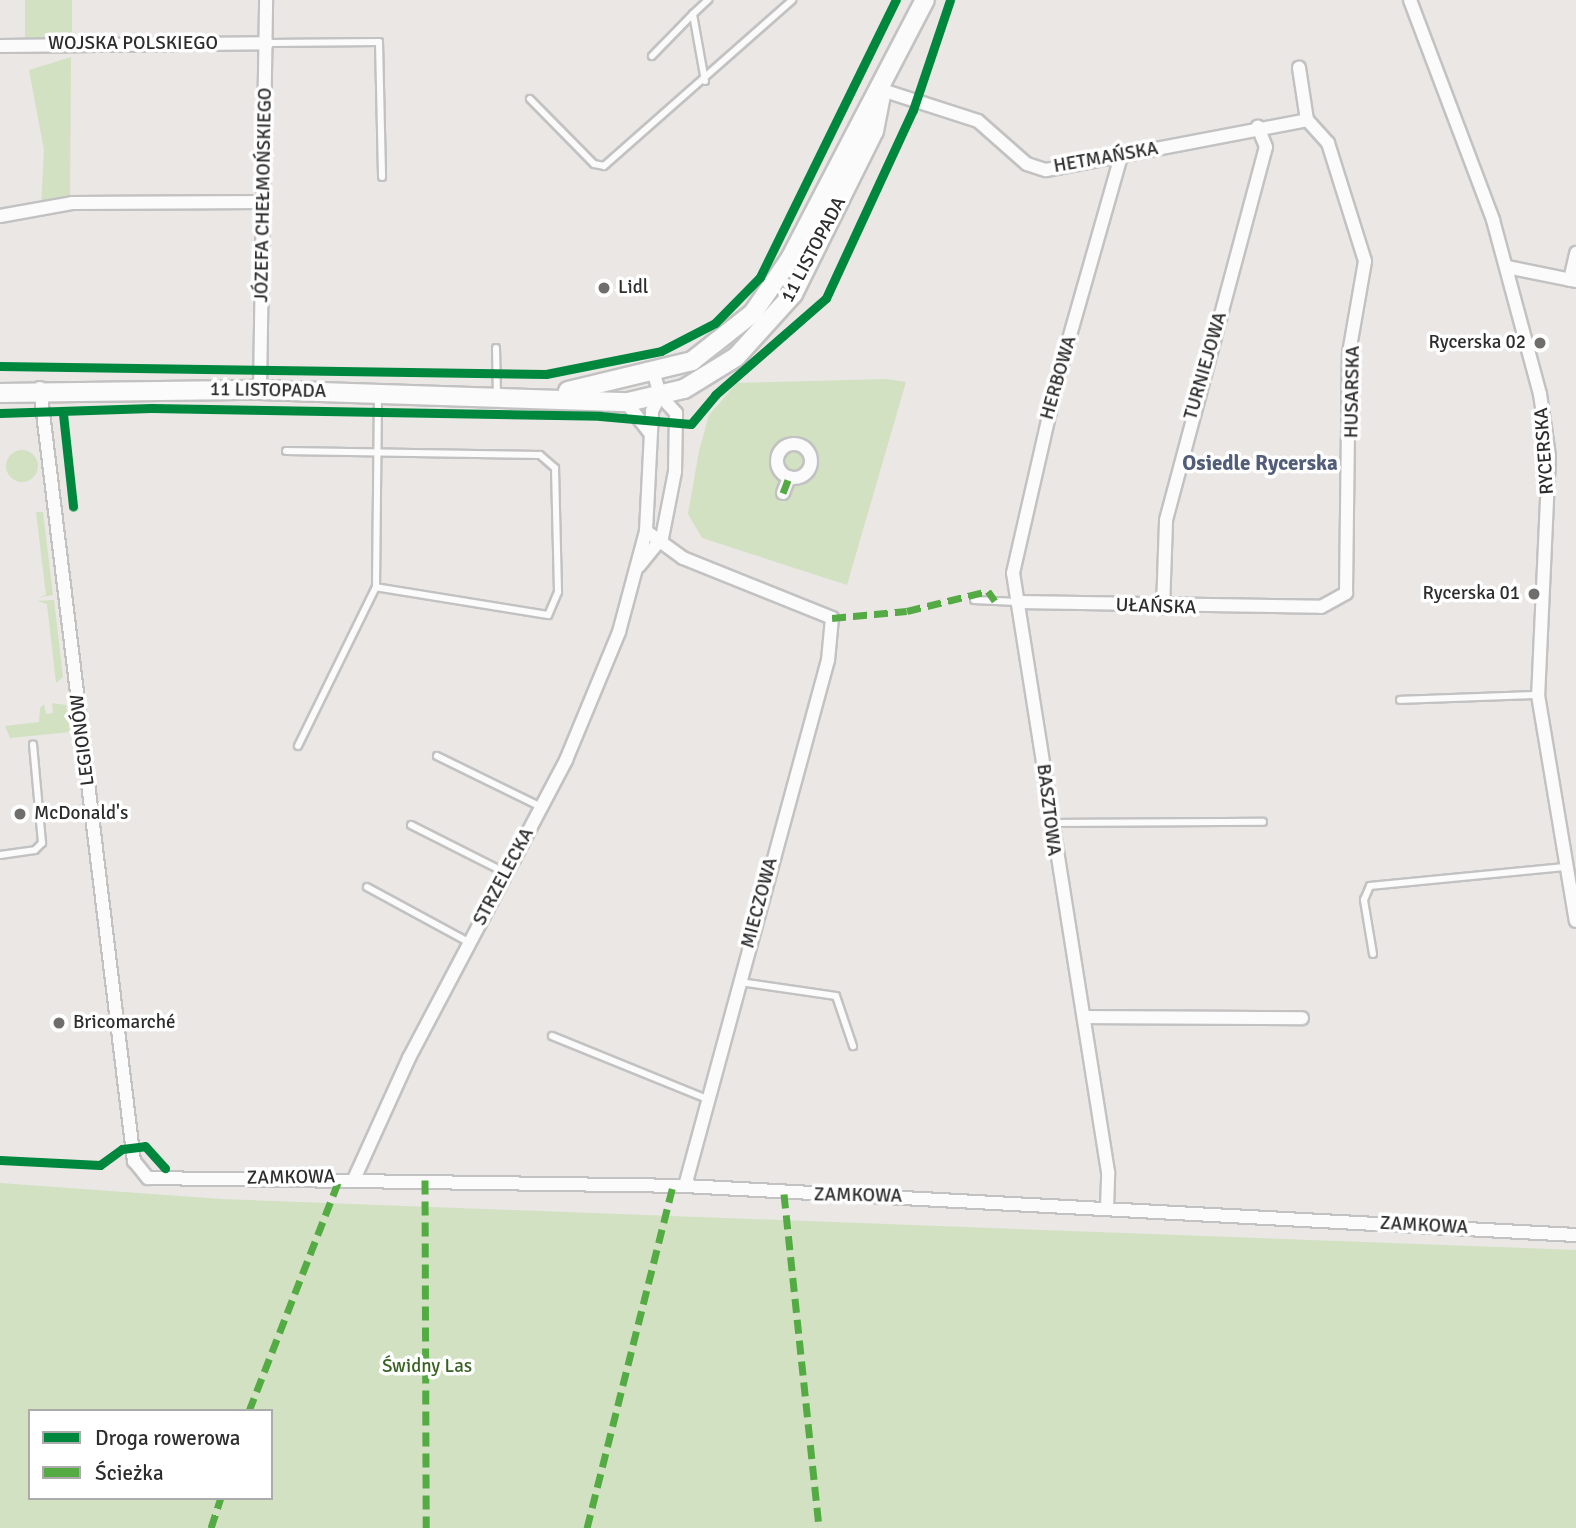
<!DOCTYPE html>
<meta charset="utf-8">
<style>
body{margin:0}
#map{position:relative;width:1576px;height:1528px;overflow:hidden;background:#eae7e5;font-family:Signika,sans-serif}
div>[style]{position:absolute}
.green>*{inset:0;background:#d2e1c2;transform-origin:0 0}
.round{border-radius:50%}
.roads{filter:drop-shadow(2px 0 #c3c2c2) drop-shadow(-2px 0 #c3c2c2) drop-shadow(0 2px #c3c2c2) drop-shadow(0 -2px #c3c2c2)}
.lane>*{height:6px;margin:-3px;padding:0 3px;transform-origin:3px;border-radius:3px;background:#fcfbfb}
.street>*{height:12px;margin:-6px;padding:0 6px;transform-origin:6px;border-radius:6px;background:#fcfbfb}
.street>.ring{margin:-6px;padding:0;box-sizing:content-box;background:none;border:12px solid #fcfbfb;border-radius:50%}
.secondary>*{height:18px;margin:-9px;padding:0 9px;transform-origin:9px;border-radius:9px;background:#fcfbfb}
.quiet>*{height:7px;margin-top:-3.5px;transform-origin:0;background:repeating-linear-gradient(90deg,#54ab44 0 14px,transparent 0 21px)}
.cycleway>*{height:9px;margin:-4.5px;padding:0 4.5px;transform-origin:4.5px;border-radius:4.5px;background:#00873e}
.dots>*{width:19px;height:19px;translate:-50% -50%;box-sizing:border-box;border:4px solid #fff;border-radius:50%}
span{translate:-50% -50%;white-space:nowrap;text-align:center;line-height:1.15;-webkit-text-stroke:7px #fff;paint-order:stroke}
.street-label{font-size:19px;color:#2d2d2d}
.poi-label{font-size:19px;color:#2d2d2d}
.left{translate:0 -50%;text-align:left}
.right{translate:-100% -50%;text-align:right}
.park-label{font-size:19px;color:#396324}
.neighbourhood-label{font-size:21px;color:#525e79;font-weight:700}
.legend{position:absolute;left:28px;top:1409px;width:245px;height:91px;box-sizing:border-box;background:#fff;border:2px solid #ababab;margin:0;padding:9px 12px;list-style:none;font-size:21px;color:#2d2d2d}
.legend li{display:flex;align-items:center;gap:14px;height:35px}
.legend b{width:35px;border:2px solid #ababab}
</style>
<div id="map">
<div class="green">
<i style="left:25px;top:0;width:47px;height:38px"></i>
<i style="clip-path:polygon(71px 57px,70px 199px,41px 206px,44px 150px,29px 70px)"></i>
<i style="clip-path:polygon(887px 379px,906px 382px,847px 585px,702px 538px,688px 514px,699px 451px,709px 415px,737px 383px)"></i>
<i class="round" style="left:6px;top:450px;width:32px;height:32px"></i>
<i style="clip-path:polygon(36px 512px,43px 512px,53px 595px,37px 598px,46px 595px)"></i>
<i style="clip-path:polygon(54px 600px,63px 677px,56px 683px,47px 604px,37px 601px)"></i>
<i style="clip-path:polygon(52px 703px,66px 705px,70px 732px,10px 738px,5px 726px,39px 722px,40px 708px,44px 704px,46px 714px,53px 713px)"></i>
<i style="clip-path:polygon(evenodd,0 1183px,221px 1199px,1576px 1250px,1576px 1528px,0 1528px,0 1183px,30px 1411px,271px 1411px,271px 1498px,30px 1498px,30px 1411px)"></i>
</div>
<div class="roads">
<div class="lane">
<i style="left:268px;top:43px;width:111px;rotate:-0.5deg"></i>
<i style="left:379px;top:42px;width:135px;rotate:88.7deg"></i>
<i style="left:652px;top:56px;width:59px;rotate:-45.7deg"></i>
<i style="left:705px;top:81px;width:68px;rotate:-100.2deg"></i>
<i style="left:693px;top:14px;width:21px;rotate:-43deg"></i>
<i style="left:530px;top:99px;width:91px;rotate:45.4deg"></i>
<i style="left:594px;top:164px;width:10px;rotate:11deg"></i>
<i style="left:604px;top:166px;width:251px;rotate:-41.4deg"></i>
<i style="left:496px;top:348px;width:47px;rotate:88.8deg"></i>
<i style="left:286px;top:451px;width:254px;rotate:0.9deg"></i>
<i style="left:540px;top:455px;width:20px;rotate:41deg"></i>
<i style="left:555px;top:468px;width:124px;rotate:88.6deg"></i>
<i style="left:558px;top:592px;width:25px;rotate:113deg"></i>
<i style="left:548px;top:615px;width:174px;rotate:-170.8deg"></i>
<i style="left:974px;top:600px;width:43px;rotate:2.7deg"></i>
<i style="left:1400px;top:700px;width:138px;rotate:-2.1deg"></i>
<i style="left:298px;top:746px;width:177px;rotate:-63.9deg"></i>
<i style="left:376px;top:587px;width:192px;rotate:-89.4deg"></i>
<i style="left:437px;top:756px;width:116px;rotate:26.1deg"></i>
<i style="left:1051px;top:823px;width:212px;rotate:-0.3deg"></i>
<i style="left:411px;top:825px;width:106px;rotate:26.8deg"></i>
<i style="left:0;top:855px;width:35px;rotate:-8deg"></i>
<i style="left:35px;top:850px;width:10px;rotate:-45deg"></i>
<i style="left:42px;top:843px;width:99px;rotate:-95.2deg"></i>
<i style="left:367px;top:887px;width:117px;rotate:28.5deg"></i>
<i style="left:1373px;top:954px;width:55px;rotate:-99.5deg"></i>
<i style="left:1364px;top:900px;width:15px;rotate:-67deg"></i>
<i style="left:1370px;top:886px;width:195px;rotate:-5.6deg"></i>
<i style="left:740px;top:982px;width:97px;rotate:8.3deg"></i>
<i style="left:836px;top:996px;width:53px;rotate:71.2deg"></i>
<i style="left:552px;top:1036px;width:165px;rotate:22.1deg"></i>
</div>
<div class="street">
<i style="left:1410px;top:0;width:235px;rotate:69.3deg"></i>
<i style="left:1493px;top:220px;width:180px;rotate:74.9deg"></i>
<i style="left:1540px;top:394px;width:63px;rotate:81.7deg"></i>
<i style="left:1549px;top:456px;width:239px;rotate:92.6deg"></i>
<i style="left:1538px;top:695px;width:229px;rotate:80.5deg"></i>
<i style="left:0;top:46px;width:267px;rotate:-0.6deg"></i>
<i style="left:882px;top:90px;width:101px;rotate:17.9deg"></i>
<i style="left:978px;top:121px;width:65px;rotate:41.3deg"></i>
<i style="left:1027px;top:164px;width:20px;rotate:18deg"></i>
<i style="left:1046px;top:170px;width:266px;rotate:-10.8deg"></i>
<i style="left:0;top:216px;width:73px;rotate:-10.2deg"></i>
<i style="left:72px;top:203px;width:192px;rotate:-0.3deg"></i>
<i style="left:1507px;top:267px;width:70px;rotate:11.5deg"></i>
<i style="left:1570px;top:280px;width:28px;rotate:-77deg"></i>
<i style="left:40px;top:388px;width:779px;rotate:83.07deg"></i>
<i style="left:134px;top:1161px;width:22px;rotate:51deg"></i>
<i style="left:148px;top:1178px;width:537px;rotate:0.85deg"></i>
<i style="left:685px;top:1186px;width:892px;rotate:3.15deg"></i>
<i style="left:260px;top:390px;width:390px;rotate:-89.1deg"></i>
<i style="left:625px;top:401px;width:41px;rotate:52deg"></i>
<i class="ring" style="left:777px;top:444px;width:22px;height:22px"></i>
<i style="left:783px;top:493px;width:17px;rotate:-69deg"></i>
<i style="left:646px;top:531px;width:46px;rotate:36.1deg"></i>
<i style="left:683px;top:558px;width:161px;rotate:21.9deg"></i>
<i style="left:832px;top:618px;width:42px;rotate:95.4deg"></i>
<i style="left:828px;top:660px;width:545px;rotate:105.21deg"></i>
<i style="left:639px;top:566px;width:36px;rotate:-51deg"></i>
<i style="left:662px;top:538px;width:67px;rotate:-78.9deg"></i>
<i style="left:675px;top:472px;width:59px;rotate:-89deg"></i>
<i style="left:676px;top:413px;width:24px;rotate:-132deg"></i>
<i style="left:660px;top:395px;width:22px;rotate:-106deg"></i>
<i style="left:1017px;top:602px;width:304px;rotate:0.9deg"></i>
<i style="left:1321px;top:607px;width:29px;rotate:-29deg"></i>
<i style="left:1346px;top:593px;width:240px;rotate:-89.3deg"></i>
<i style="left:1349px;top:353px;width:93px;rotate:-80.1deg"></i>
<i style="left:1365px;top:261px;width:124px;rotate:-107.4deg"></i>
<i style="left:1328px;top:143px;width:31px;rotate:-132deg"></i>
<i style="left:1307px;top:120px;width:53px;rotate:-98.7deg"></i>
<i style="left:1163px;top:608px;width:88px;rotate:-88deg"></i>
<i style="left:1166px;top:520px;width:386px;rotate:-75deg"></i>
<i style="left:1266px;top:147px;width:22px;rotate:-112deg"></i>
<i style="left:1084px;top:1017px;width:218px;rotate:0.3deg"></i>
<i style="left:355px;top:1177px;width:131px;rotate:-65.6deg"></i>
<i style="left:409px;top:1058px;width:337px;rotate:-62.2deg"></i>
<i style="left:566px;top:760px;width:139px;rotate:-67.5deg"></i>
<i style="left:619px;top:632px;width:105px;rotate:-75deg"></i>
<i style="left:646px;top:531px;width:120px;rotate:-87.1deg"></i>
<i style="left:652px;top:411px;width:18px;rotate:-63deg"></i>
<i style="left:1107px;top:1208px;width:36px;rotate:-88deg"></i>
<i style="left:1108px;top:1172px;width:606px;rotate:-99.01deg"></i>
<i style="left:1013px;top:573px;width:197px;rotate:-77.1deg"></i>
<i style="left:1057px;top:381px;width:233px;rotate:-74.1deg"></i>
</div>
<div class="secondary">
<i style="left:568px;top:391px;width:128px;rotate:-13.6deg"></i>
<i style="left:692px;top:361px;width:78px;rotate:-38.2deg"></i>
<i style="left:753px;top:313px;width:65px;rotate:-55.6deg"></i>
<i style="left:790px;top:259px;width:292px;rotate:-62.5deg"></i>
<i style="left:0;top:393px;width:260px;rotate:-0.7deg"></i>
<i style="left:260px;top:390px;width:368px;rotate:1.9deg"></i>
<i style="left:628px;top:402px;width:57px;rotate:-13.1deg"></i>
<i style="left:684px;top:389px;width:61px;rotate:-31.6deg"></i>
<i style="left:736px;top:357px;width:85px;rotate:-47.9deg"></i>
<i style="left:793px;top:294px;width:182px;rotate:-63.6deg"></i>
<i style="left:874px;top:131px;width:42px;rotate:-79deg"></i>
</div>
</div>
<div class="quiet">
<i style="left:783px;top:493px;width:17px;rotate:-69deg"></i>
<i style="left:832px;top:618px;width:75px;rotate:-5.3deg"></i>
<i style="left:907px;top:611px;width:83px;rotate:-13.9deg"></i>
<i style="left:988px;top:591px;width:12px;rotate:55deg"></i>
<i style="left:425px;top:1180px;width:348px;rotate:89.8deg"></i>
<i style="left:784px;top:1194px;width:336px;rotate:84deg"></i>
<i style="left:249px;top:1411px;width:251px;rotate:-68.7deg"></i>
<i style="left:211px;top:1528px;width:32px;rotate:-72deg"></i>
<i style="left:587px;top:1528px;width:353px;rotate:-75.9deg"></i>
</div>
<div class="cycleway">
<i style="left:0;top:366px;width:546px;rotate:0.84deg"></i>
<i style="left:546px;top:374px;width:117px;rotate:-11.3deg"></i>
<i style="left:661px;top:351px;width:61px;rotate:-27.4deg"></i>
<i style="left:715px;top:323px;width:64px;rotate:-45.6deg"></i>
<i style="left:760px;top:277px;width:309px;rotate:-63.9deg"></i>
<i style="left:0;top:413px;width:151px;rotate:-1.9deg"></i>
<i style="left:151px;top:408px;width:449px;rotate:1deg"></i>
<i style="left:600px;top:416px;width:91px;rotate:5deg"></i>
<i style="left:691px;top:424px;width:38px;rotate:-50deg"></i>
<i style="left:715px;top:395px;width:147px;rotate:-41.1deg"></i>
<i style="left:826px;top:298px;width:207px;rotate:-65.2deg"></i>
<i style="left:913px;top:110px;width:116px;rotate:-71.4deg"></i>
<i style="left:63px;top:414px;width:93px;rotate:83.8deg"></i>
<i style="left:0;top:1160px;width:100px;rotate:2.9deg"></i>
<i style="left:100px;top:1165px;width:27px;rotate:-36deg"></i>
<i style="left:122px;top:1149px;width:23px;rotate:-7deg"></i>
<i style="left:145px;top:1146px;width:30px;rotate:48deg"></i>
</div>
<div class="dots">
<i style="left:604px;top:288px;background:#6f6e6d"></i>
<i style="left:1540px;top:343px;background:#6f6e6d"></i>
<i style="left:1534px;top:594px;background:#6f6e6d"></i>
<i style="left:20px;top:814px;background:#6f6e6d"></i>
<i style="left:59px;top:1023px;background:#6f6e6d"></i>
</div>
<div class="street-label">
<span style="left:133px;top:44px">WOJSKA POLSKIEGO</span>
<span style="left:1106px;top:158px;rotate:-10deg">HETMAŃSKA</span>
<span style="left:264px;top:195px;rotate:-89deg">JÓZEFA CHEŁMOŃSKIEGO</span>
<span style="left:814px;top:250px;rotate:-62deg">11 LISTOPADA</span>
<span style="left:1206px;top:366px;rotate:-74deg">TURNIEJOWA</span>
<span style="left:1059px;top:378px;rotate:-74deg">HERBOWA</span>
<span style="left:268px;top:391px;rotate:1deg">11 LISTOPADA</span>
<span style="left:1353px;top:392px;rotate:-89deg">HUSARSKA</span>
<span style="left:1545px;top:451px;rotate:-94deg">RYCERSKA</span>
<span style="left:1156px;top:607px;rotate:2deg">UŁAŃSKA</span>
<span style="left:83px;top:740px;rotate:-97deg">LEGIONÓW</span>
<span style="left:1048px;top:810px;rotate:83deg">BASZTOWA</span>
<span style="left:504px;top:877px;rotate:-62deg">STRZELECKA</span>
<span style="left:760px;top:903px;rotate:-75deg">MIECZOWA</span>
<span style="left:291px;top:1178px;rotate:-1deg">ZAMKOWA</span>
<span style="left:858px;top:1196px;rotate:1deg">ZAMKOWA</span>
<span style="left:1424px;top:1226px;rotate:3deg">ZAMKOWA</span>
</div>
<div class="poi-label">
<span class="left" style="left:618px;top:288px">Lidl</span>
<span class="right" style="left:1526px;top:343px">Rycerska 02</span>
<span class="right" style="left:1520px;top:594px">Rycerska 01</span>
<span class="left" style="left:34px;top:814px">McDonald's</span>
<span class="left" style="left:73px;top:1023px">Bricomarché</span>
</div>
<div class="park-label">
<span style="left:427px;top:1367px">Świdny Las</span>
</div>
<div class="neighbourhood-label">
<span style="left:1260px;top:463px">Osiedle Rycerska</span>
</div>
<ul class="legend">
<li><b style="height:9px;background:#00873e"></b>Droga rowerowa</li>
<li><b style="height:9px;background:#54ab44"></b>Ścieżka</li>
</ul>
</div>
